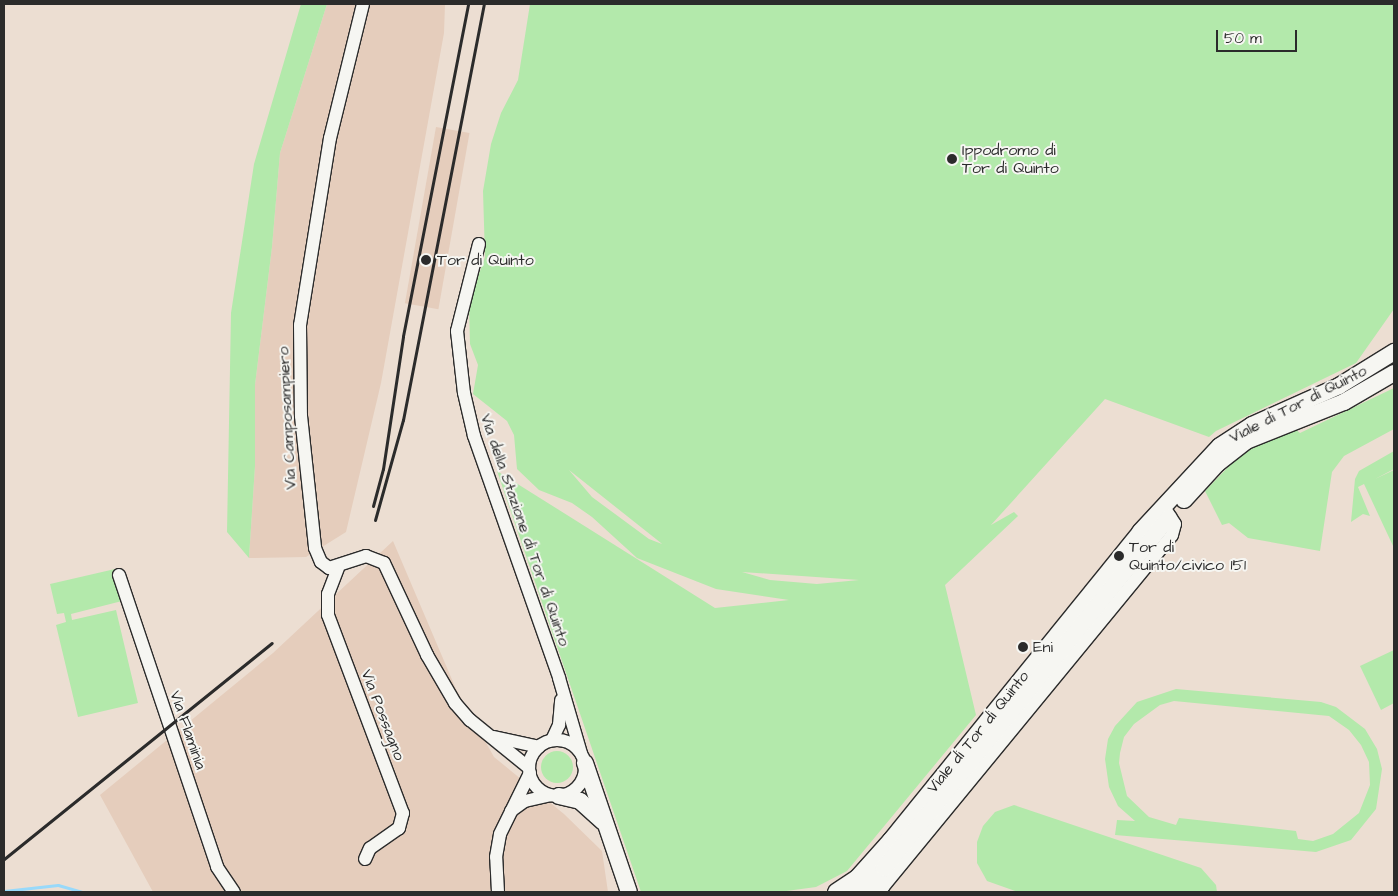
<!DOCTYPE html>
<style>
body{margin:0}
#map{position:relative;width:1398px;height:896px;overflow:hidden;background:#ecded2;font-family:"Architects Daughter",sans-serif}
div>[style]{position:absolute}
.built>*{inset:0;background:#e5cdbc;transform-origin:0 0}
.green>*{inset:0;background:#b3e9ab}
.round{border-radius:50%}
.stream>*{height:3px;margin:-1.5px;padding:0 1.5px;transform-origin:1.5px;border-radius:1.5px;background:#98d9fa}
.roads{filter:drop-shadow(1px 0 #2b2b2b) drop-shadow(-1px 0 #2b2b2b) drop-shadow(0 1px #2b2b2b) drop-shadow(0 -1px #2b2b2b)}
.minor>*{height:12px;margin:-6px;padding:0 6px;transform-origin:6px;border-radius:6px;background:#f6f6f2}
.minor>.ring{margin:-6px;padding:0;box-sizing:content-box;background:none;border:12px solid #f6f6f2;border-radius:50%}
.major>*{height:16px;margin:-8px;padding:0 8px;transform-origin:8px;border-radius:8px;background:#f6f6f2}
.rail>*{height:3px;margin:-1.5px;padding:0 1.5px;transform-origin:1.5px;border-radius:1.5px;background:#2b2b2b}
.dots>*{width:14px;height:14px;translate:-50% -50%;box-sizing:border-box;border:2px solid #f6f6f2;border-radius:50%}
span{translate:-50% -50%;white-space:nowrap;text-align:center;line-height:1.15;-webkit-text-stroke:4px #f6f6f2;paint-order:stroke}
.poi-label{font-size:16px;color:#2b2b2b}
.left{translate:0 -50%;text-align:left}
.street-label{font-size:16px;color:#2b2b2b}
.frame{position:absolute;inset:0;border:5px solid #2b2b2b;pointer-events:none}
.scale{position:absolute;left:1216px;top:30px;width:81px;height:22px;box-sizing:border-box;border:2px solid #2b2b2b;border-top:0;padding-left:6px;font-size:15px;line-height:18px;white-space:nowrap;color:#2b2b2b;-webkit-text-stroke:4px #f6f6f2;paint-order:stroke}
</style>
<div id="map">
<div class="built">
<i style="clip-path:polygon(327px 4px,445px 4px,444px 33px,381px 383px,346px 532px,306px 557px,249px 558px,255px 466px,255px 385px,272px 247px,280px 153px)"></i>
<i style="left:436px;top:127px;width:34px;height:179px;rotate:10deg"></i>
<i style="clip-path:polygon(393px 541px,456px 689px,494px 757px,564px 814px,602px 851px,608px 892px,153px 892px,100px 795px,273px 653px)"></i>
</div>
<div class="green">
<i style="clip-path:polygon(301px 4px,327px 4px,280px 153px,272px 247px,255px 385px,255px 466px,249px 558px,227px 532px,231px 313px,254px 164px)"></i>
<i style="clip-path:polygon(evenodd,530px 4px,1394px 4px,1394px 309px,1356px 363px,1216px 431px,1209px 437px,1105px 399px,991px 525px,1014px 512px,1018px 516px,945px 585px,976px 715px,847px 871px,816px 887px,779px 892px,641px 892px,497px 471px,715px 608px,789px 600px,716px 589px,637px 558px,592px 517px,572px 503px,539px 490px,517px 469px,514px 435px,507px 421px,473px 394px,478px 365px,470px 344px,469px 302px,485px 257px,483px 191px,491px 144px,501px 113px,518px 80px,530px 4px,569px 470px,661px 543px,662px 544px,649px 539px,592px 497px,569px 470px,530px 4px,742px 572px,859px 580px,817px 584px,770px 580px,742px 572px)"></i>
<i style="clip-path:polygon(1394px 388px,1394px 429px,1344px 456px,1332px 472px,1320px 551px,1248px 538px,1229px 523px,1222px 525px,1205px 491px,1230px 465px,1255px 446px,1295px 429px,1300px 433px)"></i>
<i style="clip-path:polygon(1394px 451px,1394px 469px,1375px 479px,1394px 470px,1394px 548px,1364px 484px,1358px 487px,1370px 516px,1363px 514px,1351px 522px,1355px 479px,1359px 471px)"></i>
<i style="clip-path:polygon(115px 569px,122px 601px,71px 614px,72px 620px,116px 610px,138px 703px,78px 717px,56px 625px,66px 622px,64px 613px,57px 614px,50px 584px)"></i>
<i style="clip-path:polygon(1394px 650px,1394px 703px,1381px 710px,1360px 666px)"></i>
<i style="clip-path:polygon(evenodd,1176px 689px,1321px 702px,1336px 707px,1365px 729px,1377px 749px,1382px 769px,1376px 809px,1351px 840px,1316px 852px,1115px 835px,1117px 820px,1135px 821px,1118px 806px,1109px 787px,1105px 759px,1108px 739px,1115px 726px,1137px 702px,1176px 689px,1174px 701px,1329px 716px,1349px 730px,1361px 745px,1369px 762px,1370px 785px,1359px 813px,1333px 834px,1313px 841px,1298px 839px,1296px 831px,1179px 818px,1176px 825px,1149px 817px,1127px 796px,1119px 763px,1120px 753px,1124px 737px,1134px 724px,1160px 705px,1174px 701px)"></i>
<i class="round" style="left:541px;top:751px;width:32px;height:32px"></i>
<i style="clip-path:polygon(1014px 805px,1201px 868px,1216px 885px,1217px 892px,1018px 892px,987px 881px,977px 863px,977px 842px,983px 826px,995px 812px)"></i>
</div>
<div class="stream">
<i style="left:4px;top:891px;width:54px;rotate:-6.3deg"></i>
<i style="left:58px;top:885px;width:25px;rotate:16deg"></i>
</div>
<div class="roads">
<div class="minor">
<i style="left:363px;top:4px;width:138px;rotate:103.8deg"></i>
<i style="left:330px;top:138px;width:189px;rotate:99.1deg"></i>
<i style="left:300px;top:325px;width:91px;rotate:89.4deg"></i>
<i style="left:301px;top:416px;width:133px;rotate:83.9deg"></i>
<i style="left:315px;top:548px;width:15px;rotate:67deg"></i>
<i style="left:321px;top:562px;width:10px;rotate:37deg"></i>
<i style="left:329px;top:568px;width:39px;rotate:-18deg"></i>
<i style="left:366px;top:556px;width:19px;rotate:21deg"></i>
<i style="left:384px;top:563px;width:102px;rotate:64.9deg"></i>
<i style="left:427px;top:655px;width:56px;rotate:59.7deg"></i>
<i style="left:455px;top:703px;width:23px;rotate:49deg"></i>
<i style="left:470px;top:720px;width:76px;rotate:39.1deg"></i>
<i style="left:479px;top:244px;width:90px;rotate:104.2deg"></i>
<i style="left:457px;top:331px;width:62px;rotate:83.6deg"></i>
<i style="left:464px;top:393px;width:44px;rotate:76.9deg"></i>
<i style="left:474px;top:436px;width:256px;rotate:70.6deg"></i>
<i style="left:559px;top:678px;width:78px;rotate:73.7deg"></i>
<i style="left:338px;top:568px;width:28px;rotate:111deg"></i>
<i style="left:328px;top:594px;width:21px;rotate:90deg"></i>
<i style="left:328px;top:615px;width:212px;rotate:69.3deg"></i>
<i style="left:403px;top:813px;width:16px;rotate:105deg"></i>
<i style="left:399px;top:828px;width:35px;rotate:145deg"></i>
<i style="left:370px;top:848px;width:12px;rotate:114deg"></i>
<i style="left:119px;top:575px;width:308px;rotate:71.4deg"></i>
<i style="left:217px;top:867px;width:30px;rotate:56deg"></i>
<i style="left:494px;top:737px;width:46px;rotate:12.5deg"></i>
<i style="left:552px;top:740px;width:17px;rotate:-65deg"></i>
<i style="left:559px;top:725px;width:25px;rotate:-85deg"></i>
<i class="ring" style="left:529px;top:740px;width:44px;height:44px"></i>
<i style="left:511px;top:811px;width:17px;rotate:-36deg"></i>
<i style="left:525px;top:801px;width:26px;rotate:-13deg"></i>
<i style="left:498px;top:892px;width:35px;rotate:-93deg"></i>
<i style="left:496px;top:857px;width:23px;rotate:-80deg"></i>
<i style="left:500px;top:834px;width:68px;rotate:-63.8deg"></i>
<i style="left:864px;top:892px;width:20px;rotate:-15deg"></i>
<i style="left:883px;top:887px;width:455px;rotate:-50.6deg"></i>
<i style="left:1172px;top:535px;width:11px;rotate:-75deg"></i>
<i style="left:1175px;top:524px;width:17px;rotate:-123deg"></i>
</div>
<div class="major">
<i style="left:1184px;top:500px;width:49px;rotate:-47.5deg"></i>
<i style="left:1217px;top:464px;width:37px;rotate:-38deg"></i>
<i style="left:1246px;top:441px;width:105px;rotate:-21.7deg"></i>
<i style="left:1344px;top:402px;width:58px;rotate:-30.1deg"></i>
<i style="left:585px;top:763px;width:136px;rotate:71.2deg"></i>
<i style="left:559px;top:796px;width:22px;rotate:13deg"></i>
<i style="left:580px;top:801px;width:31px;rotate:42deg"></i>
<i style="left:836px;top:892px;width:25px;rotate:-34deg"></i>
<i style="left:857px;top:878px;width:51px;rotate:-48.2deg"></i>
<i style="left:891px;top:840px;width:396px;rotate:-51deg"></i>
<i style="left:1140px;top:532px;width:117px;rotate:-47.1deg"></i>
<i style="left:1220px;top:446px;width:38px;rotate:-33deg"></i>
<i style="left:1252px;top:425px;width:95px;rotate:-24.1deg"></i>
<i style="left:1339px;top:386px;width:65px;rotate:-31.7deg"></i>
<i style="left:859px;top:892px;width:35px;rotate:-44deg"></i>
<i style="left:884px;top:868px;width:451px;rotate:-50.9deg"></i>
</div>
</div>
<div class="rail">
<i style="left:373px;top:506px;width:38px;rotate:-75deg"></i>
<i style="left:383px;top:469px;width:134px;rotate:-81.4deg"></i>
<i style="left:403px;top:336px;width:338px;rotate:-78.9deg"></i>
<i style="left:375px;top:520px;width:104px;rotate:-74.4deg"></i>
<i style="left:403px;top:420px;width:424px;rotate:-79deg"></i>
<i style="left:4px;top:859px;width:344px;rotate:-38.9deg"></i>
</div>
<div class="dots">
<i style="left:952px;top:159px;background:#2b2b2b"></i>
<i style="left:426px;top:260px;background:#2b2b2b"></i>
<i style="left:1119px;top:556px;background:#2b2b2b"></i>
<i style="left:1023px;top:647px;background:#2b2b2b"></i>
</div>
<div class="poi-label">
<span class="left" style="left:962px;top:159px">Ippodromo di<br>Tor di Quinto</span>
<span class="left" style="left:437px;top:260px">Tor di Quinto</span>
<span class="left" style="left:1129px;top:556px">Tor di<br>Quinto/civico 151</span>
<span class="left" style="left:1033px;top:647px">Eni</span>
</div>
<div class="street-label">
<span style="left:1298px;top:404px;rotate:-27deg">Viale di Tor di Quinto</span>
<span style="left:287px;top:418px;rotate:-93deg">Via Camposampiero</span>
<span style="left:525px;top:530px;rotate:71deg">Via della Stazione di Tor di Quinto</span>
<span style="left:383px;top:715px;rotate:69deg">Via Possagno</span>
<span style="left:188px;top:730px;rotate:71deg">Via Flaminia</span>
<span style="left:978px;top:732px;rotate:-51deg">Viale di Tor di Quinto</span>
</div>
<div class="frame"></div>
<div class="scale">50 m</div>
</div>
